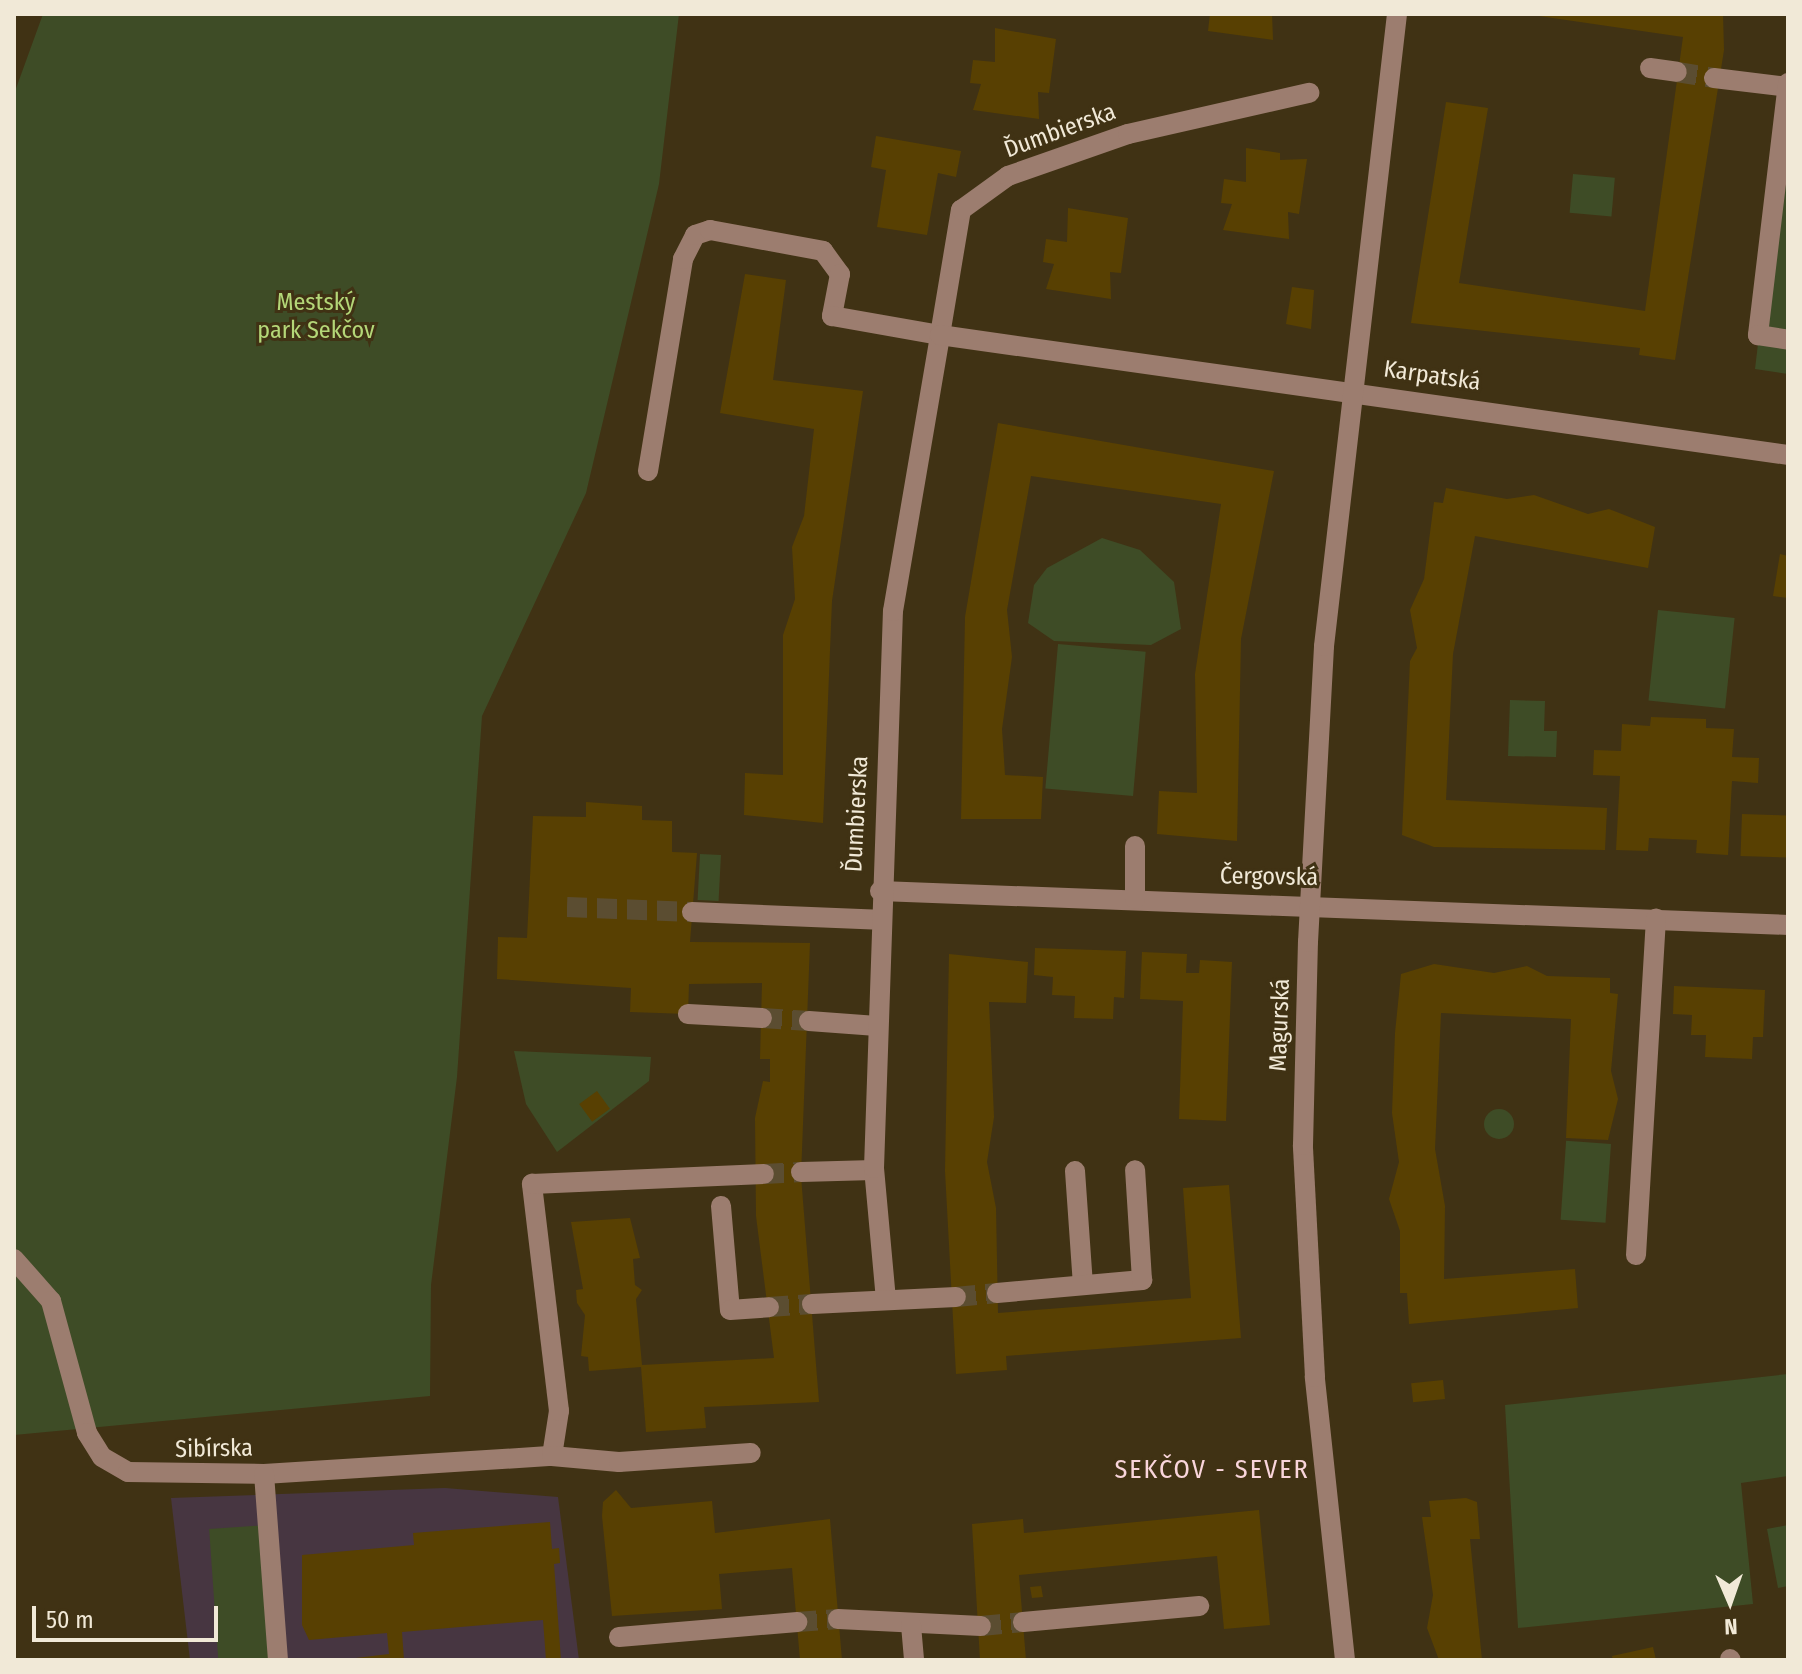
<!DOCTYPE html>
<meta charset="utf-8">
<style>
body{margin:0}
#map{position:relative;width:1802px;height:1674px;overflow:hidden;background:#403214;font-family:"Fira Sans Condensed",sans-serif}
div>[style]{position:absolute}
.education>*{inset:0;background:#473641}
.green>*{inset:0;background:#3e4c26;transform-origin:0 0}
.round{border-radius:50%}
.building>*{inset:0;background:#584002;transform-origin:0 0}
.minor-tunnel>*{height:20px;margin-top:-10px;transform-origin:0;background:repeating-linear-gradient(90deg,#5b4d31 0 20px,transparent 0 30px)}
.minor>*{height:20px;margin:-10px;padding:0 10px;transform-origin:10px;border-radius:10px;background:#9c7d6f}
span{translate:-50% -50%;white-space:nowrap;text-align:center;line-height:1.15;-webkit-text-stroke:6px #403214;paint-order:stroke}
.street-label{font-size:24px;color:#f1e9d7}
.park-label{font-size:24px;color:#b4d778}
.neighbourhood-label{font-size:26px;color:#f9d5db;letter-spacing:2px}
.frame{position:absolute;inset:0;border:16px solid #f1e9d7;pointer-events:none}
.north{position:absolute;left:1690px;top:1562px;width:80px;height:80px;-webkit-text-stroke:6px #403214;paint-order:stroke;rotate:178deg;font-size:22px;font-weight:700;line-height:32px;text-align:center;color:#f1e9d7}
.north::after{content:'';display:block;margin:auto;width:28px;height:36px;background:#f1e9d7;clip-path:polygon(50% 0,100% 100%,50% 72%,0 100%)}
.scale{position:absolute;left:32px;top:1606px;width:186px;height:36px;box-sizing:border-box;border:4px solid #f1e9d7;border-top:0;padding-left:10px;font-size:24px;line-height:28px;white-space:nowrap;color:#f1e9d7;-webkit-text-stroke:6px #403214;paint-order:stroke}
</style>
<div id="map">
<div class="education">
<i style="clip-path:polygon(445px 1488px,558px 1497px,579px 1660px,190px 1660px,171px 1498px)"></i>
</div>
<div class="green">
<i style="clip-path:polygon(43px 14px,679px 14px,659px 184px,586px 493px,482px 716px,457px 1077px,431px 1285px,430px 1396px,14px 1435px,14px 94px)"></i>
<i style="clip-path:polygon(1788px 93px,1788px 374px,1755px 369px)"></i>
<i style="left:1573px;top:174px;width:42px;height:39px;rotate:5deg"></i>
<i style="clip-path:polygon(1102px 538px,1140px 550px,1174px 582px,1181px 629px,1151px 645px,1054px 641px,1028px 623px,1034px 585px,1047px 568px)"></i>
<i style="left:1658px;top:610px;width:77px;height:91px;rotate:6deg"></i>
<i style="left:1058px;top:644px;width:88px;height:145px;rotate:5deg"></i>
<i style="clip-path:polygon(1510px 700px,1545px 701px,1544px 731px,1557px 731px,1556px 757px,1508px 756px)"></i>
<i style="left:700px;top:854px;width:21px;height:46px;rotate:3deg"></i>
<i style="clip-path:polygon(514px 1051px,651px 1057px,649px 1081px,557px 1152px,526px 1104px)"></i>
<i class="round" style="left:1484px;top:1109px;width:30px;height:30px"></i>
<i style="left:1611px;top:1144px;width:79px;height:45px;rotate:94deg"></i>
<i style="clip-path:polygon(1788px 1374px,1788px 1476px,1741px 1483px,1753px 1604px,1518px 1628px,1505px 1405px)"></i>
<i style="left:268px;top:1525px;width:135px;height:59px;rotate:86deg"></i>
<i style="clip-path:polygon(1788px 1525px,1788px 1586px,1778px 1588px,1767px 1529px)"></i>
</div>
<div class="building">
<i style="clip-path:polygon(1210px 14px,1272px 14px,1273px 40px,1208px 31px)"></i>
<i style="clip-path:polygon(1525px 14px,1723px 14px,1724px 50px,1675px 360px,1639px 355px,1640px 348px,1411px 323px,1446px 102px,1488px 108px,1459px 283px,1645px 311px,1683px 37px)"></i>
<i style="clip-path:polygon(995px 28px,1056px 39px,1049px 93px,1038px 92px,1039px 119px,973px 110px,981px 84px,970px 83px,973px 60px,995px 62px)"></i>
<i style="clip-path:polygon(876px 136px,961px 151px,956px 177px,938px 173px,927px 235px,877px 227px,886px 170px,871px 167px)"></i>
<i style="clip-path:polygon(1246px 148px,1280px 153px,1280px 160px,1307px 159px,1299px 214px,1288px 212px,1289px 239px,1223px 230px,1232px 204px,1221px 203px,1224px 179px,1246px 182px)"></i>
<i style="clip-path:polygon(1068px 208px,1128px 218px,1121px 273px,1110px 272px,1111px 299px,1046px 289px,1054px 264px,1043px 262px,1046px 239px,1067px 242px)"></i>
<i style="clip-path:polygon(745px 274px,786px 280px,773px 380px,863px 391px,832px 601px,823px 823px,744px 815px,745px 773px,783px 775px,783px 635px,795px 599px,792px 547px,804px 516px,814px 429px,720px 413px)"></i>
<i style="clip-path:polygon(1292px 287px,1314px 290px,1311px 329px,1286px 324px)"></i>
<i style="clip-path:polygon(998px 423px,1274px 471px,1241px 639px,1237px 841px,1157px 834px,1159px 791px,1197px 793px,1195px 674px,1221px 504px,1031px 476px,1007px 610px,1012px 657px,1002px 729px,1005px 775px,1043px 777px,1041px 819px,961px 819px,965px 617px)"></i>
<i style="clip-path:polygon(1446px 488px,1507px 499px,1534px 495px,1588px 514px,1609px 509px,1655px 527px,1648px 568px,1475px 536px,1453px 654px,1446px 800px,1607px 808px,1605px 850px,1434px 847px,1402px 835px,1410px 661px,1417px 648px,1410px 610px,1424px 579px,1434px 502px,1443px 503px)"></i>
<i style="clip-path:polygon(1780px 554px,1788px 556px,1788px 598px,1773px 596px)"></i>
<i style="clip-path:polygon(1651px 717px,1706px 719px,1706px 728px,1734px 729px,1732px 757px,1759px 758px,1758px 783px,1732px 781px,1728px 855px,1696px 853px,1697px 840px,1649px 838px,1648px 851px,1616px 850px,1620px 776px,1593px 775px,1594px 750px,1621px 751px,1622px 724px,1650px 726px)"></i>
<i style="clip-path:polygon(586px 802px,642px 806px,642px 820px,672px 821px,672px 852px,697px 853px,690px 942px,810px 943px,801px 1176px,819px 1402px,704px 1407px,706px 1428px,646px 1432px,641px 1367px,589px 1371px,588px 1357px,581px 1356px,585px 1315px,577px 1303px,576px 1290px,583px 1289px,571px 1222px,630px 1218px,640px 1258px,633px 1259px,635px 1285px,642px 1290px,636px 1299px,642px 1365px,774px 1358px,756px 1216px,755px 1118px,763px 1081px,770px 1082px,770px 1059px,760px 1059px,762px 983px,689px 984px,688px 1014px,630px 1012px,631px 988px,497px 979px,498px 937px,527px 938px,533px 816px,586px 817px)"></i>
<i style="left:1742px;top:814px;width:46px;height:42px;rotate:2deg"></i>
<i style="clip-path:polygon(1035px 948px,1126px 951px,1124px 998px,1114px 997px,1113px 1019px,1074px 1018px,1075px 996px,1052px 995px,1053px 977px,1034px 975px)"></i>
<i style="clip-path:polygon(1142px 952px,1187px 954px,1186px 973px,1199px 973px,1200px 960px,1232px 962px,1226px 1121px,1179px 1119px,1183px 1001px,1140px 999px)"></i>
<i style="clip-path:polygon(949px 954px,1028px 962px,1026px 1003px,989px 1002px,994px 1117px,987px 1162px,996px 1208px,998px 1313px,1191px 1298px,1183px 1188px,1229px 1185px,1241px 1338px,1006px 1356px,1007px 1370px,956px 1374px,945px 1171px)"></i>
<i style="clip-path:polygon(1434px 964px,1494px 973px,1527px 966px,1547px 976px,1610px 978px,1610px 993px,1618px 994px,1611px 1071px,1618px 1099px,1608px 1140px,1566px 1138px,1571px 1019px,1441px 1013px,1435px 1149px,1445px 1206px,1444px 1279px,1575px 1269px,1578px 1308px,1409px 1324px,1407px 1293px,1400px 1293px,1400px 1231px,1389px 1199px,1399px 1162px,1392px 1113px,1395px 1033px,1401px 974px)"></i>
<i style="clip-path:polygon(1674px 986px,1765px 990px,1763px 1037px,1753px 1037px,1752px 1059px,1705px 1057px,1706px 1035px,1691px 1035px,1692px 1015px,1673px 1014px)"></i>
<i style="left:597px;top:1091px;width:22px;height:22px;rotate:54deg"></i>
<i style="left:1443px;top:1380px;width:19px;height:32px;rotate:84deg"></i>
<i style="clip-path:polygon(616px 1490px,631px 1508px,712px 1501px,715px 1533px,830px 1519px,842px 1660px,800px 1660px,792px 1568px,719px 1574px,722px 1609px,612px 1616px,602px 1516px,603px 1502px)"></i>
<i style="clip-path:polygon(1466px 1498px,1477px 1502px,1480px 1539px,1470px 1539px,1482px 1660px,1439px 1660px,1427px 1628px,1433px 1595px,1422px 1517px,1431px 1517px,1429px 1501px)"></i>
<i style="clip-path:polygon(1259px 1510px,1270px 1625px,1224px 1629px,1217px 1556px,1019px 1575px,1026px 1660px,980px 1660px,972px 1524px,1023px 1519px,1024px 1533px)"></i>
<i style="clip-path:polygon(550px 1522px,552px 1549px,559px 1548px,560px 1563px,554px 1564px,561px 1660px,546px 1660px,543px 1620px,402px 1632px,404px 1660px,339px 1660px,389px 1654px,387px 1633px,309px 1640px,302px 1625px,302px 1555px,414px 1545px,413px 1533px)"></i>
<i style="clip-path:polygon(1041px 1586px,1043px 1597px,1032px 1598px,1030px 1587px)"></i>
<i style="clip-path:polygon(1653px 1647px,1656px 1660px,1613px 1660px,1612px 1656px)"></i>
</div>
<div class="minor-tunnel">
<i style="left:1677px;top:72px;width:37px;rotate:9deg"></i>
<i style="left:567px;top:907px;width:125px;rotate:2.3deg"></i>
<i style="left:762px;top:1018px;width:47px;rotate:3.7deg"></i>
<i style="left:764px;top:1174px;width:37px;rotate:-3deg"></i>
<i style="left:956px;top:1297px;width:41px;rotate:-5.6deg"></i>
<i style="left:769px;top:1307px;width:43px;rotate:-4deg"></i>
<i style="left:797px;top:1622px;width:41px;rotate:-4.2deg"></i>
<i style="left:981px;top:1626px;width:42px;rotate:-5.4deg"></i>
</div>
<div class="minor">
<i style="left:1650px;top:68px;width:27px;rotate:8deg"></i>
<i style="left:1714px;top:78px;width:75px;rotate:6.9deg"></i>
<i style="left:1788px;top:83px;width:254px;rotate:96.8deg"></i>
<i style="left:1758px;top:335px;width:30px;rotate:9deg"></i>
<i style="left:648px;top:471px;width:215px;rotate:-80.6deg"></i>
<i style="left:683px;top:259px;width:27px;rotate:-63deg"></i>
<i style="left:695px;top:235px;width:16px;rotate:-18deg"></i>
<i style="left:710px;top:230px;width:115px;rotate:10.5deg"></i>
<i style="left:823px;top:251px;width:29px;rotate:54deg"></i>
<i style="left:840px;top:274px;width:43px;rotate:100.8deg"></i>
<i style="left:832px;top:316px;width:110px;rotate:10deg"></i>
<i style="left:940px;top:335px;width:127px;rotate:-80.5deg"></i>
<i style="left:961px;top:210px;width:58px;rotate:-35.9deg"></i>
<i style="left:1008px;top:176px;width:127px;rotate:-19.3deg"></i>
<i style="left:1128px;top:134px;width:186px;rotate:-12.8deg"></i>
<i style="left:880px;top:891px;width:909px;rotate:2.14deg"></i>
<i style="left:1135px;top:899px;width:53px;rotate:-90deg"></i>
<i style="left:692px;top:912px;width:187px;rotate:2.4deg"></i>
<i style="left:688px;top:1014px;width:74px;rotate:3.1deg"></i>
<i style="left:809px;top:1021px;width:68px;rotate:4.2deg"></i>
<i style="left:1075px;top:1171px;width:114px;rotate:86deg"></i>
<i style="left:801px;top:1172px;width:73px;rotate:-1.6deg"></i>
<i style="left:721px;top:1206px;width:104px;rotate:85.1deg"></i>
<i style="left:730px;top:1310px;width:39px;rotate:-4deg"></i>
<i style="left:1636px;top:1255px;width:337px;rotate:-86.6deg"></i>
<i style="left:14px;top:1259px;width:56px;rotate:48.6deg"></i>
<i style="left:51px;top:1301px;width:137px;rotate:74.7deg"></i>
<i style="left:87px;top:1433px;width:28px;rotate:58deg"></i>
<i style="left:102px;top:1457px;width:30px;rotate:30deg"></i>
<i style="left:128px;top:1472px;width:136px;rotate:0.8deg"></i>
<i style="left:264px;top:1474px;width:289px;rotate:-3.6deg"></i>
<i style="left:552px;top:1456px;width:46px;rotate:-81.2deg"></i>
<i style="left:559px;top:1411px;width:229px;rotate:-96.8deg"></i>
<i style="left:532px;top:1184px;width:232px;rotate:-2.5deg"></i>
<i style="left:997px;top:1293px;width:146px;rotate:-5.1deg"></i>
<i style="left:1142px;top:1280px;width:110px;rotate:-93.6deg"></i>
<i style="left:886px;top:1300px;width:133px;rotate:-95.2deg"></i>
<i style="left:874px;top:1168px;width:557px;rotate:-88.05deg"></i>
<i style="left:893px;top:611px;width:280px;rotate:-80.3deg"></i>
<i style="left:940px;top:335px;width:856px;rotate:8.05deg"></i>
<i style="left:812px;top:1304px;width:144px;rotate:-2.8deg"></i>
<i style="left:552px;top:1456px;width:67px;rotate:5.1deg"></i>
<i style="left:619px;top:1462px;width:132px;rotate:-3.9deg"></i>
<i style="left:264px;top:1474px;width:187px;rotate:85.7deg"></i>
<i style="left:838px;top:1619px;width:143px;rotate:2.8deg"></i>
<i style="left:1023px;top:1622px;width:177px;rotate:-5.2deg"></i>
<i style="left:911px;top:1625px;width:35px;rotate:85deg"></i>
<i style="left:619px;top:1637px;width:179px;rotate:-4.8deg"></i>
<i style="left:1730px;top:1659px;width:1px;rotate:45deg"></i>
<i style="left:1345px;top:1660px;width:285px;rotate:-96.1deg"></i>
<i style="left:1315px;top:1377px;width:232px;rotate:-93deg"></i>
<i style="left:1303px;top:1145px;width:203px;rotate:-88.6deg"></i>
<i style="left:1308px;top:942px;width:296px;rotate:-86.9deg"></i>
<i style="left:1324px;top:646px;width:636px;rotate:-83.41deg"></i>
</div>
<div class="street-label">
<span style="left:1060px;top:131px;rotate:-20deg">Ďumbierska</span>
<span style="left:1432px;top:376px;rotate:8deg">Karpatská</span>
<span style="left:857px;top:814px;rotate:-87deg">Ďumbierska</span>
<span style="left:1269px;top:877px;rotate:1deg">Čergovská</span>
<span style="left:1280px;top:1025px;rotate:-88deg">Magurská</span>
<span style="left:214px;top:1449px;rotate:-1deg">Sibírska</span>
</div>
<div class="park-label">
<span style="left:316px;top:317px">Mestský<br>park Sekčov</span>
</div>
<div class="neighbourhood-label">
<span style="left:1212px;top:1470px">SEKČOV - SEVER</span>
</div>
<div class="frame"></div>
<div class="north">N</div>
<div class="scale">50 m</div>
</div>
